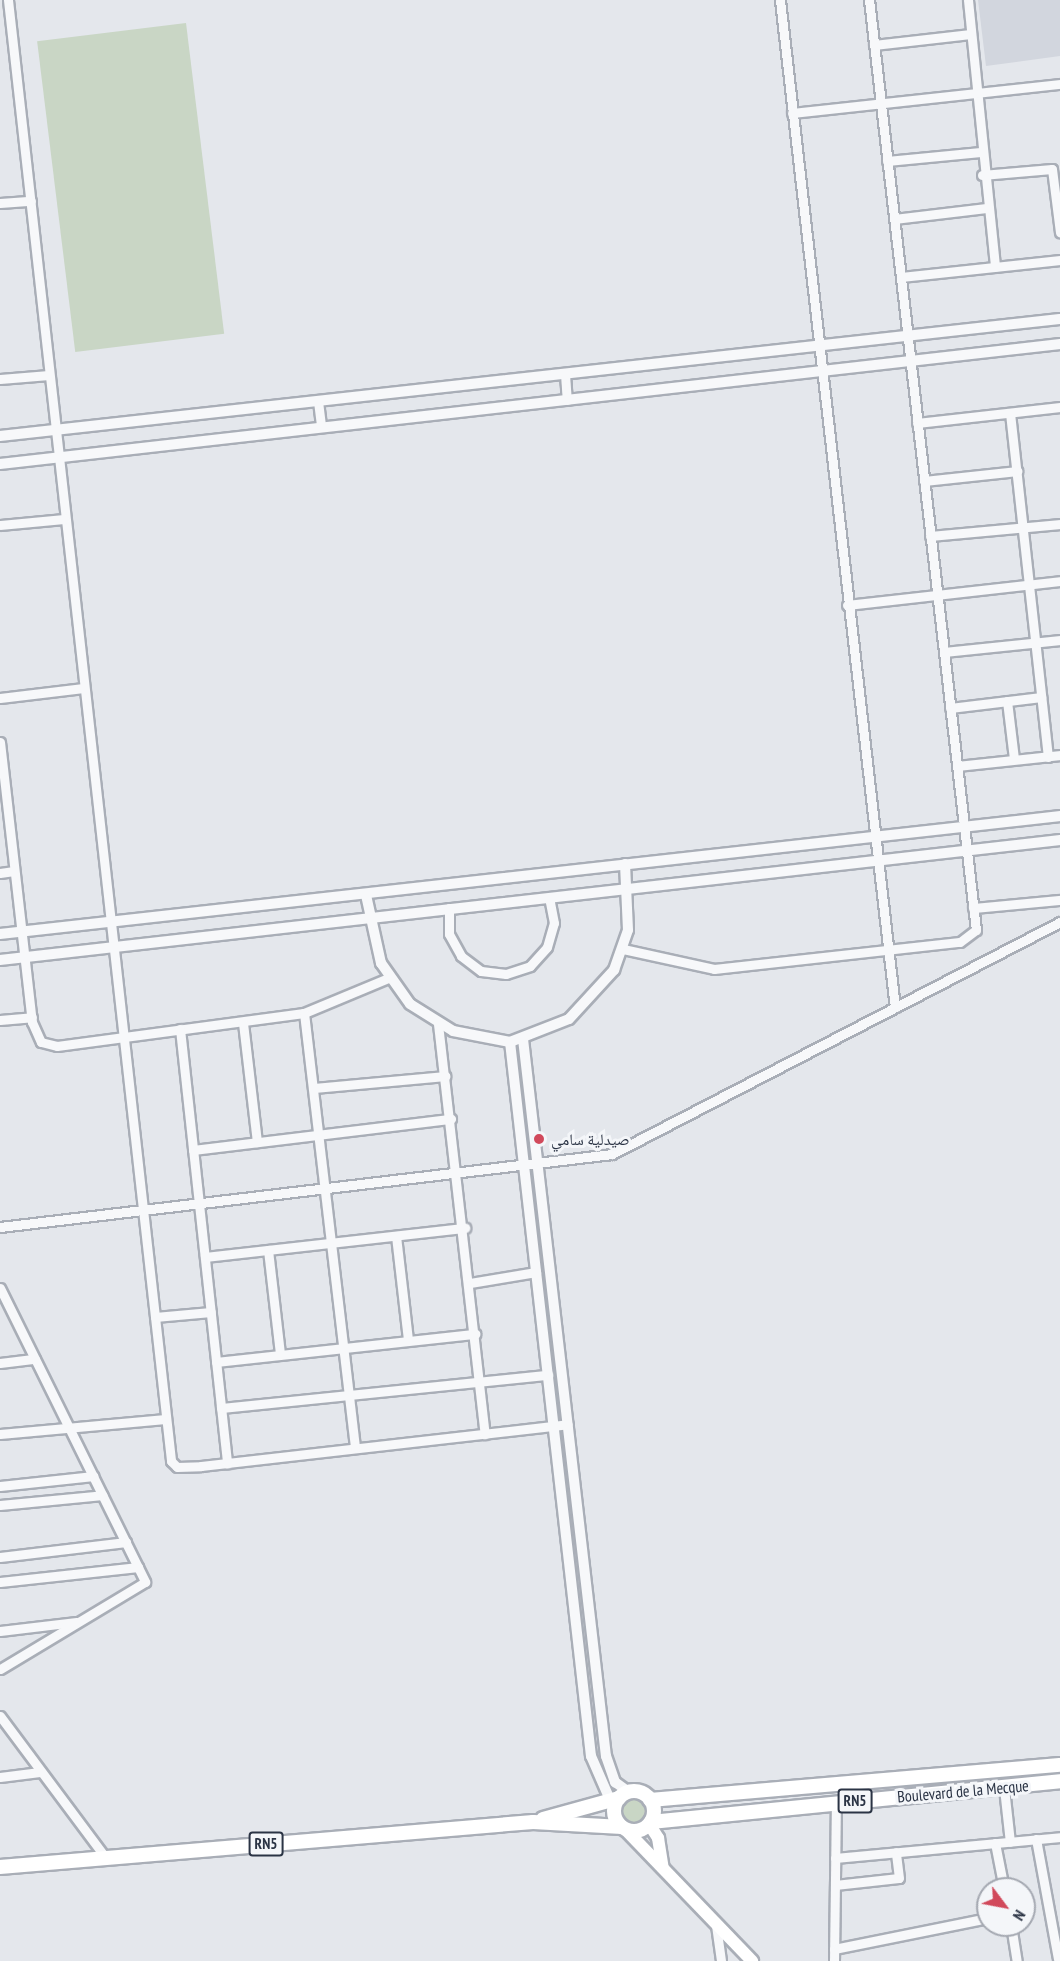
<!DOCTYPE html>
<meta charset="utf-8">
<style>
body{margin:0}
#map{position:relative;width:1060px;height:1961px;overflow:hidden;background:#e4e7ec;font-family:"PT Sans Narrow","Noto Naskh Arabic",sans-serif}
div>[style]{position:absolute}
.built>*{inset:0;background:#d2d6de}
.green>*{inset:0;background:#c9d6c5;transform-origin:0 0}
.round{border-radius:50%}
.roads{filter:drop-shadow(2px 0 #a9aeb7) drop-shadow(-2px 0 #a9aeb7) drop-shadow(0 2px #a9aeb7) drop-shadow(0 -2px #a9aeb7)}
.minor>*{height:9px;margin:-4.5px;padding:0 4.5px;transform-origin:4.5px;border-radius:4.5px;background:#f7f8fa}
.tertiary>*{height:10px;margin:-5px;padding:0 5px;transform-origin:5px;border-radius:5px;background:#f7f8fa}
.secondary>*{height:12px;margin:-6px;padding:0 6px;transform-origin:6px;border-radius:6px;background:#fff}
.primary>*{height:14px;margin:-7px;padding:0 7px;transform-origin:7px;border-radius:7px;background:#fff}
.primary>.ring{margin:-7px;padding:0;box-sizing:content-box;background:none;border:14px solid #fff;border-radius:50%}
.dots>*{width:16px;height:16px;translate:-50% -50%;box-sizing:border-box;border:3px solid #f4f6f9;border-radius:50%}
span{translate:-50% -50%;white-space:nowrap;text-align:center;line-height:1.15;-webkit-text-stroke:6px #f4f6f9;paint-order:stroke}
.shield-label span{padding:2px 4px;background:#f4f6f9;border:2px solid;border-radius:4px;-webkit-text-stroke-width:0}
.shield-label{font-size:15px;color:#2b3445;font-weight:700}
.poi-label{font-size:16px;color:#2b3445}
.left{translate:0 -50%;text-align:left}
.street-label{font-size:16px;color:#2b3445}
.north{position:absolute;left:976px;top:1877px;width:60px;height:60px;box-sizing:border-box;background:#f4f6f9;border:2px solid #a4a8b1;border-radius:50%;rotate:122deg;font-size:16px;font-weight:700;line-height:24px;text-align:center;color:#2b3445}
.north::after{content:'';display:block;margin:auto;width:21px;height:27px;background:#d1495b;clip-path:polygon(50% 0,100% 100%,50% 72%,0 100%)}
</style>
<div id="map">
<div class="built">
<i style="clip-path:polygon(978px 0,1060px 0,1060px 56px,986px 66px)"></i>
</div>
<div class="green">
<i style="left:186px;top:23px;width:313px;height:150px;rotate:83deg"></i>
<i class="round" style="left:616px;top:1794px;width:34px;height:34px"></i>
</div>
<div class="roads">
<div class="minor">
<i style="left:8px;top:0;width:1470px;rotate:83.63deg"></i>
<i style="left:171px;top:1461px;width:8px;rotate:45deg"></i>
<i style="left:177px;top:1467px;width:24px;rotate:-2deg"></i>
<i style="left:201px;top:1466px;width:369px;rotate:-6.5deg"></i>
<i style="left:780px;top:0;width:1014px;rotate:83.49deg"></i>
<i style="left:968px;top:0;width:268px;rotate:84.2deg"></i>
<i style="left:874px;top:45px;width:97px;rotate:-6.5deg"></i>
<i style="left:792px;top:113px;width:270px;rotate:-6.2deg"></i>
<i style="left:887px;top:161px;width:94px;rotate:-5.5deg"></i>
<i style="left:982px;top:175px;width:70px;rotate:-4.9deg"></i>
<i style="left:1052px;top:169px;width:64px;rotate:82.8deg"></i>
<i style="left:0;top:203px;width:31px;rotate:-4deg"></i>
<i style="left:894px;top:219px;width:93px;rotate:-6.8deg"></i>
<i style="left:901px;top:277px;width:160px;rotate:-6.1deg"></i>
<i style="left:565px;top:374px;width:26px;rotate:86deg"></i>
<i style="left:0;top:379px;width:49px;rotate:-4.7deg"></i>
<i style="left:318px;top:401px;width:26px;rotate:83deg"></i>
<i style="left:1010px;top:413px;width:346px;rotate:83.7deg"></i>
<i style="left:917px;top:423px;width:144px;rotate:-6.4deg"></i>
<i style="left:924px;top:481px;width:94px;rotate:-6.1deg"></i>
<i style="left:0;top:525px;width:65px;rotate:-5.3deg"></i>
<i style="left:930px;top:536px;width:131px;rotate:-5.3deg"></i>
<i style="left:847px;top:605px;width:214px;rotate:-6.4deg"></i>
<i style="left:944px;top:652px;width:117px;rotate:-5.9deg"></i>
<i style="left:0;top:698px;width:84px;rotate:-6.9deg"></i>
<i style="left:1007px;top:701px;width:58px;rotate:83.1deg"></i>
<i style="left:950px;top:708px;width:92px;rotate:-6.9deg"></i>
<i style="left:0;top:742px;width:282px;rotate:83.5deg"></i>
<i style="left:32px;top:1022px;width:22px;rotate:66deg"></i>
<i style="left:41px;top:1042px;width:16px;rotate:14deg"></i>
<i style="left:57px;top:1046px;width:249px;rotate:-7.6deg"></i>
<i style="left:304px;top:1013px;width:91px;rotate:-22.6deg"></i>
<i style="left:957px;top:766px;width:104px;rotate:-6.1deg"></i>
<i style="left:0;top:873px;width:14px;rotate:-8deg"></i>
<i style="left:449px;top:908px;width:26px;rotate:90deg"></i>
<i style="left:449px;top:934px;width:25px;rotate:61deg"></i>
<i style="left:461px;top:956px;width:25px;rotate:37deg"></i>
<i style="left:481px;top:971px;width:25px;rotate:7deg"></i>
<i style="left:506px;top:974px;width:25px;rotate:-18deg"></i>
<i style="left:530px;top:966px;width:25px;rotate:-48deg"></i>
<i style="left:547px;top:947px;width:25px;rotate:-74deg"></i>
<i style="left:554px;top:923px;width:25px;rotate:-101deg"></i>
<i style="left:973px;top:908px;width:87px;rotate:-5.3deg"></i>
<i style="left:623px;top:949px;width:93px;rotate:12.4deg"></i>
<i style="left:714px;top:969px;width:247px;rotate:-6.3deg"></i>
<i style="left:960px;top:942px;width:20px;rotate:-37deg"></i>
<i style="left:976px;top:930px;width:936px;rotate:-96.56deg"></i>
<i style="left:304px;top:1013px;width:437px;rotate:83.3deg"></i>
<i style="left:0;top:1020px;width:32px;rotate:-5deg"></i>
<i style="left:243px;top:1023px;width:120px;rotate:83.3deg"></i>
<i style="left:438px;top:1024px;width:413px;rotate:83.5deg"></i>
<i style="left:180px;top:1029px;width:437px;rotate:83.8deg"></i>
<i style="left:314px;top:1088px;width:132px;rotate:-5.2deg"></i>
<i style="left:193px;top:1150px;width:260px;rotate:-6.9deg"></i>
<i style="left:0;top:1227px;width:616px;rotate:-6.8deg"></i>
<i style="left:612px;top:1154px;width:505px;rotate:-27.38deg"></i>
<i style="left:396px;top:1236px;width:105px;rotate:83.4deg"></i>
<i style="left:268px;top:1250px;width:105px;rotate:83.4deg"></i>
<i style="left:205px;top:1257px;width:262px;rotate:-6.4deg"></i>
<i style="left:470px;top:1283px;width:67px;rotate:-9.5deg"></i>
<i style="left:0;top:1288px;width:328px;rotate:63.7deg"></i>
<i style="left:145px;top:1582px;width:169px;rotate:149deg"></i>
<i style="left:155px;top:1317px;width:56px;rotate:-5.1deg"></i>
<i style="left:216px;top:1362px;width:261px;rotate:-6.2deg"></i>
<i style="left:0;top:1363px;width:35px;rotate:-7deg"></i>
<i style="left:221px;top:1408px;width:329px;rotate:-5.8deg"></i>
<i style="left:0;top:1434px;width:166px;rotate:-5.2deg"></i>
<i style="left:0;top:1486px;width:94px;rotate:-6.1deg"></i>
<i style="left:0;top:1505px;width:103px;rotate:-5.5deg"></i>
<i style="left:0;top:1557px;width:127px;rotate:-6.8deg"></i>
<i style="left:0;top:1582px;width:139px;rotate:-6.2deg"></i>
<i style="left:0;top:1631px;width:77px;rotate:-6.8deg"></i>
<i style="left:0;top:1716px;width:177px;rotate:53.3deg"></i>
<i style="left:0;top:1777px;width:40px;rotate:-7.1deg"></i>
<i style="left:1004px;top:1788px;width:54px;rotate:83.7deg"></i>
<i style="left:1036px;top:1839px;width:122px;rotate:79.6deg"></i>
<i style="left:995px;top:1843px;width:47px;rotate:78.9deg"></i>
<i style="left:835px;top:1858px;width:226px;rotate:-5.3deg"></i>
<i style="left:835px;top:1885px;width:64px;rotate:-6.2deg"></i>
<i style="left:899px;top:1878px;width:26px;rotate:-97deg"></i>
<i style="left:716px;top:1925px;width:36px;rotate:82deg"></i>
<i style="left:1011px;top:1925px;width:36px;rotate:81deg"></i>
<i style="left:834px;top:1949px;width:157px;rotate:-11.4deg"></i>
<i style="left:834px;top:1961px;width:159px;rotate:-89.3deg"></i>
</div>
<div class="tertiary">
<i style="left:0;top:436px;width:1066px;rotate:-6.3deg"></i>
<i style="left:0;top:464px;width:1067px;rotate:-6.46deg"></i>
<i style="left:366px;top:895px;width:70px;rotate:77.6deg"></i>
<i style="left:381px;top:963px;width:50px;rotate:54.7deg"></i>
<i style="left:410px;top:1004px;width:51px;rotate:32.1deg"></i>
<i style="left:453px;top:1031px;width:58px;rotate:10.9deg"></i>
<i style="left:510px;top:1042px;width:63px;rotate:-21.3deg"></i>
<i style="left:569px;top:1019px;width:67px;rotate:-47.4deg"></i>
<i style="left:614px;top:970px;width:42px;rotate:-70.7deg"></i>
<i style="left:628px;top:930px;width:66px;rotate:-92.6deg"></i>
<i style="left:0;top:934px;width:1067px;rotate:-6.35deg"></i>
<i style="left:0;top:960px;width:1067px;rotate:-6.46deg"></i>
<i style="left:523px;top:1039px;width:722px;rotate:83.4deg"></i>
<i style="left:606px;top:1756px;width:28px;rotate:71deg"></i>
<i style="left:615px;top:1782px;width:17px;rotate:36deg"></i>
<i style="left:510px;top:1042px;width:719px;rotate:83.53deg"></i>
<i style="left:591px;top:1756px;width:58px;rotate:66.5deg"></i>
</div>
<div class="secondary">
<i style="left:649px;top:1824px;width:17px;rotate:57deg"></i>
<i style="left:658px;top:1838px;width:30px;rotate:81deg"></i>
<i style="left:626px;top:1830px;width:182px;rotate:46.1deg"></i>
</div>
<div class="primary">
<i class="ring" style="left:614px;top:1791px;width:26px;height:26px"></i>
<i style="left:650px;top:1800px;width:411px;rotate:-4.9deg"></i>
<i style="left:543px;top:1819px;width:79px;rotate:-15.4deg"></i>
<i style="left:651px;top:1822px;width:411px;rotate:-5.7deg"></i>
<i style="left:0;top:1867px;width:535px;rotate:-4.83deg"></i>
<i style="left:533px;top:1822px;width:89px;rotate:3.2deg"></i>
</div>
</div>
<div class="dots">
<i style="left:539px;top:1139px;background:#d1495b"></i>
</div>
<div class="shield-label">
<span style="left:855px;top:1801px">RN5</span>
<span style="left:266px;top:1844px">RN5</span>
</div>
<div class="poi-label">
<span class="left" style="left:551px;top:1139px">صيدلية سامي</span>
</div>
<div class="street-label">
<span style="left:963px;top:1791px;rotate:-5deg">Boulevard de la Mecque</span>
</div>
<div class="north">N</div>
</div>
